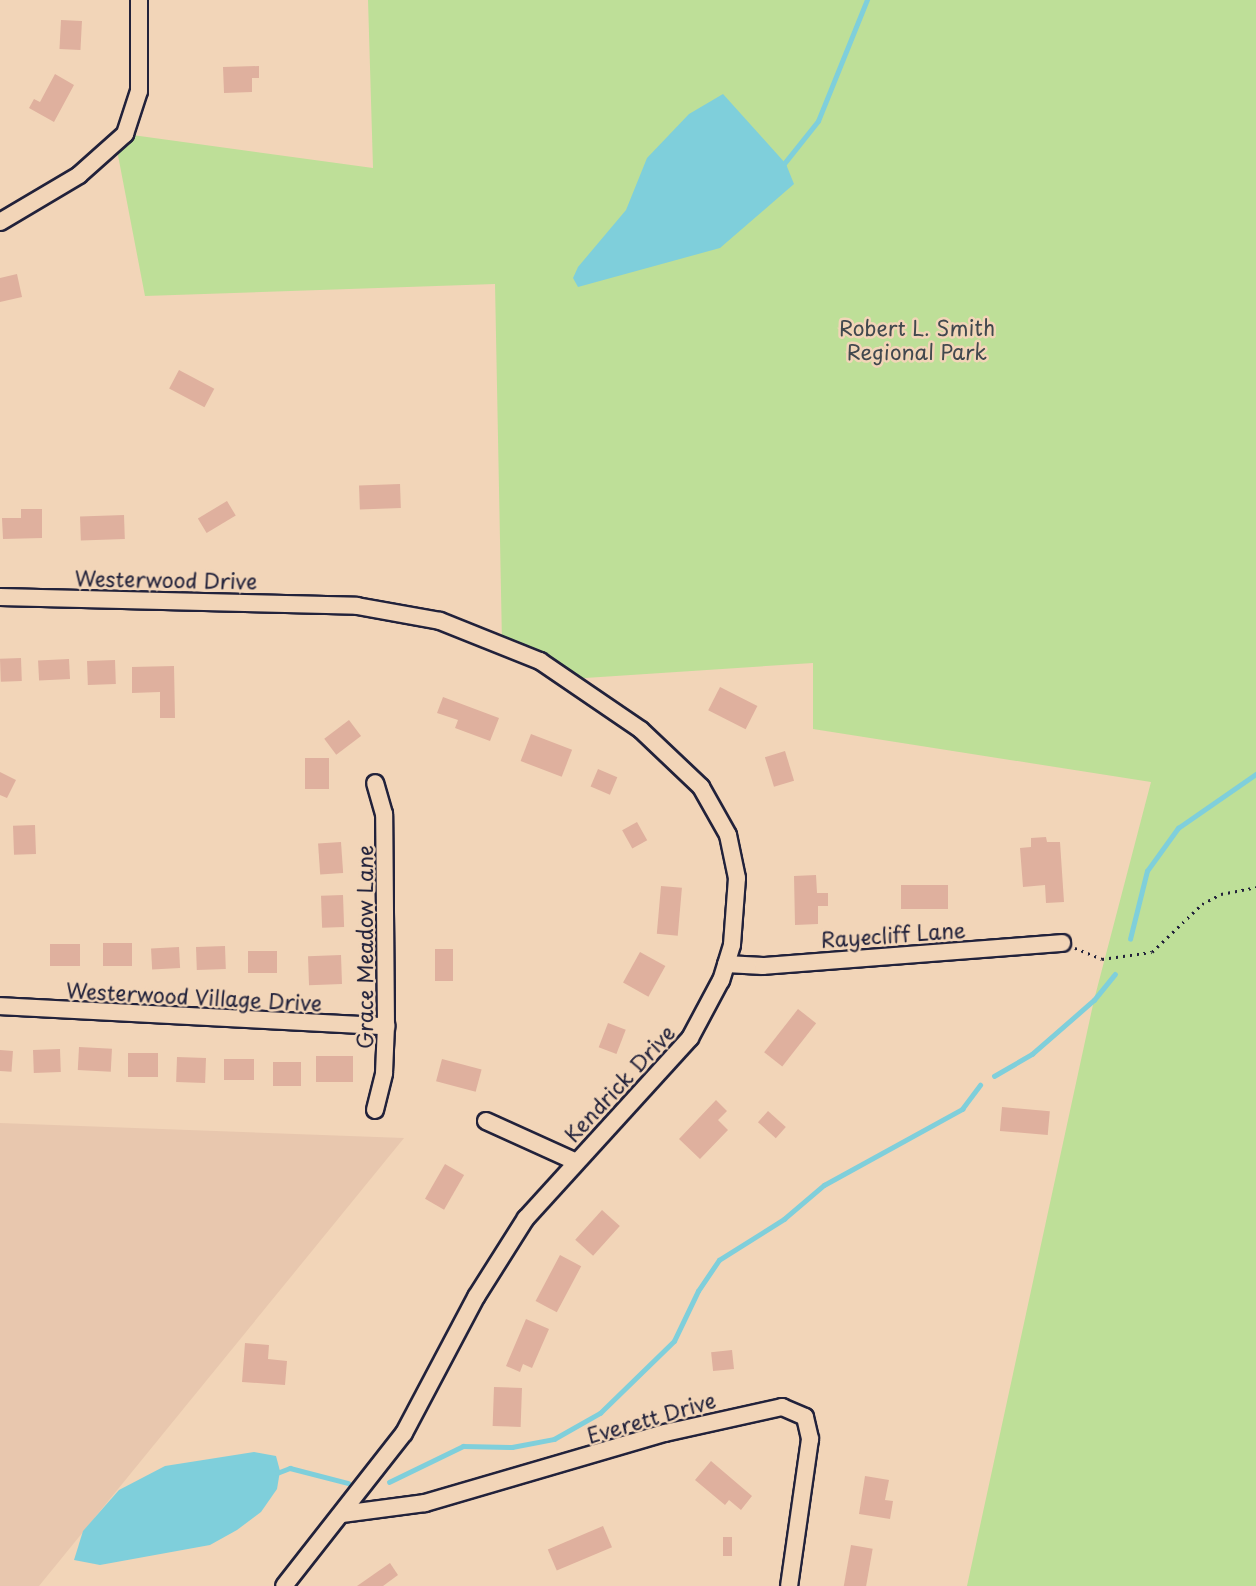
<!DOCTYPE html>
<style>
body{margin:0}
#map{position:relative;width:1256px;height:1586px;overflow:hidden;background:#f2d5b8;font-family:"Playpen Sans",sans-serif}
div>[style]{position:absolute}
.built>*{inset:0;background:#e8c7ae}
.green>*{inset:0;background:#bedf98}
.water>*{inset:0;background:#7fcfdb}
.stream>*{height:4.5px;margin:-2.25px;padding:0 2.25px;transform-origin:2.25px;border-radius:2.25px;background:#7fcfdb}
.building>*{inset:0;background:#dfb09e;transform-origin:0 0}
.path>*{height:2.5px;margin-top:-1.25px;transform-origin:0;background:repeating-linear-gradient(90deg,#22223b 0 2px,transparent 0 7px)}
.roads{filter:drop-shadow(2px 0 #22223b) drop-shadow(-2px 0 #22223b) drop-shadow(0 2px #22223b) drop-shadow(0 -2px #22223b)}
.street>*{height:16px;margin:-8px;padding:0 8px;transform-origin:8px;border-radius:8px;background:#f2d5b8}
span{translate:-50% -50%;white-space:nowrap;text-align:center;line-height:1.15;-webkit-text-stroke:5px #f2d5b8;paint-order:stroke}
.park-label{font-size:21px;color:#41484e}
.street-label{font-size:21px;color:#22223b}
</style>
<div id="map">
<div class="built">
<i style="clip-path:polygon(0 1123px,404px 1138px,39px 1586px,0 1586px)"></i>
</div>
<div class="green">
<i style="clip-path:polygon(368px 0,1256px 0,1256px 1586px,967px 1586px,1094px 1000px,1151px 782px,813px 729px,813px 663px,570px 679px,502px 643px,495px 284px,145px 296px,116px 145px,125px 134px,373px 168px)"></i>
</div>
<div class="water">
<i style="clip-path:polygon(723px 94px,786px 164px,794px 184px,720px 248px,578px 287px,573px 278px,578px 267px,626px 210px,647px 158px,689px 114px)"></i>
<i style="clip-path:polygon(254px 1452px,276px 1456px,280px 1471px,277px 1489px,261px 1512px,237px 1530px,210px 1545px,100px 1565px,74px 1560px,83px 1531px,119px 1490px,165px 1466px)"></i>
</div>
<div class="stream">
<i style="left:783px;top:165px;width:56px;rotate:-51.5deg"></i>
<i style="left:818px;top:121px;width:131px;rotate:-68deg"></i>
<i style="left:1130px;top:939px;width:70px;rotate:-76deg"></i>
<i style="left:1147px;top:871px;width:53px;rotate:-54.2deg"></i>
<i style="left:1178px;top:828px;width:95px;rotate:-34.7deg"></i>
<i style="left:994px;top:1076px;width:44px;rotate:-30.1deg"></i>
<i style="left:1032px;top:1054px;width:82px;rotate:-41.1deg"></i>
<i style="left:1094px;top:1000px;width:33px;rotate:-51deg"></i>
<i style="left:277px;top:1473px;width:14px;rotate:-21deg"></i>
<i style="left:290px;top:1468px;width:60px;rotate:14.5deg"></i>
<i style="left:389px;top:1482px;width:82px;rotate:-25.9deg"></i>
<i style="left:463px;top:1446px;width:49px;rotate:1.2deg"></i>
<i style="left:512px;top:1447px;width:43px;rotate:-10.8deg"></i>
<i style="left:554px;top:1439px;width:53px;rotate:-29.5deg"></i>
<i style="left:600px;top:1413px;width:103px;rotate:-44.2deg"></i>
<i style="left:674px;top:1341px;width:55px;rotate:-64.4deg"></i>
<i style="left:698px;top:1291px;width:37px;rotate:-56deg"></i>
<i style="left:719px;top:1260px;width:77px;rotate:-32.2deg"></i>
<i style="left:784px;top:1219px;width:52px;rotate:-40.4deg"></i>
<i style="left:824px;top:1185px;width:158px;rotate:-28.8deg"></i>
<i style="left:962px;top:1109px;width:30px;rotate:-53deg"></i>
</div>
<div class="building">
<i style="left:61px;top:20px;width:21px;height:29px;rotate:3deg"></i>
<i style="clip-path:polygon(259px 66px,259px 78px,252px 78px,252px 92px,224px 93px,223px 67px)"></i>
<i style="clip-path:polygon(55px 74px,74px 85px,54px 122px,29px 108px,34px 99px,40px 102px)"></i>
<i style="clip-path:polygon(17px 274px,22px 297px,0 302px,0 278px)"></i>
<i style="left:179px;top:370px;width:40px;height:21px;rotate:28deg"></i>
<i style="left:400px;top:484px;width:24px;height:41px;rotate:88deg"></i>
<i style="left:227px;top:501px;width:17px;height:34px;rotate:59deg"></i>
<i style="clip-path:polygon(21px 509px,42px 509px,42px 538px,3px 539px,2px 518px,21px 518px)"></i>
<i style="left:124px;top:515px;width:24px;height:44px;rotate:88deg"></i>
<i style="left:21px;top:658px;width:23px;height:21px;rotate:88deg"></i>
<i style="left:69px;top:659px;width:20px;height:31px;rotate:87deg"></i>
<i style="left:115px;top:660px;width:24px;height:28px;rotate:88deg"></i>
<i style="clip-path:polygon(174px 666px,175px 718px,160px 718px,160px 692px,132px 693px,132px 667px)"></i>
<i style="left:720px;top:687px;width:42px;height:26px;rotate:27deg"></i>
<i style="clip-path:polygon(443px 697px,499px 718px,490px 741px,455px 728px,458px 720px,437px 713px)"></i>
<i style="left:349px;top:720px;width:20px;height:31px;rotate:53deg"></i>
<i style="left:531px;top:734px;width:44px;height:29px;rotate:21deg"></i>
<i style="left:785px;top:751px;width:31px;height:21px;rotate:73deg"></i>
<i style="left:305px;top:758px;width:24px;height:31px"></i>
<i style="left:598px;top:769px;width:21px;height:19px;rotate:23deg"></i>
<i style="clip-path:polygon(0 772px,16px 780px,7px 798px,0 795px)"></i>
<i style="left:637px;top:822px;width:21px;height:17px;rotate:61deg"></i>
<i style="left:35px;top:825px;width:29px;height:22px;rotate:88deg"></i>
<i style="clip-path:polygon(1046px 837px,1047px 842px,1060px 842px,1064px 902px,1046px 903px,1045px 885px,1023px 887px,1020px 848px,1031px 847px,1031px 838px)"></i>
<i style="left:341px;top:842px;width:31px;height:23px;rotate:86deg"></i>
<i style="clip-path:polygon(816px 875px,817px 893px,828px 893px,828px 906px,818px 906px,818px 924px,795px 925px,794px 876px)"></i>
<i style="left:901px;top:885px;width:47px;height:24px"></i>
<i style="left:661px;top:886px;width:21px;height:48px;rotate:5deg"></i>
<i style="left:343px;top:895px;width:32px;height:22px;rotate:88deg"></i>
<i style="left:103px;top:943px;width:29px;height:23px"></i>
<i style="left:50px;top:944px;width:30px;height:22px"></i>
<i style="left:225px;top:946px;width:23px;height:29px;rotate:88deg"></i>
<i style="left:179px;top:947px;width:21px;height:28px;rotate:87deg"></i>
<i style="left:435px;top:949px;width:18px;height:32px"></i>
<i style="left:277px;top:951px;width:22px;height:29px;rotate:90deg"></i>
<i style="left:640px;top:952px;width:29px;height:35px;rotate:29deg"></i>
<i style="left:341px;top:955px;width:29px;height:33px;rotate:88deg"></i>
<i style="left:798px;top:1009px;width:23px;height:55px;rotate:38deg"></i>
<i style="left:608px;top:1023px;width:19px;height:26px;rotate:21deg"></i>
<i style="left:79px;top:1047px;width:33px;height:23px;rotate:3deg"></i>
<i style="left:60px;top:1049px;width:23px;height:27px;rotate:88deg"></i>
<i style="left:0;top:1050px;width:13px;height:21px;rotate:4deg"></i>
<i style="left:128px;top:1053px;width:30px;height:24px"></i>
<i style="left:316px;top:1056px;width:37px;height:26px"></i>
<i style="left:177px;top:1057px;width:29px;height:25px;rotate:2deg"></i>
<i style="left:254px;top:1059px;width:21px;height:30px;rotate:90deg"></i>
<i style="left:442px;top:1059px;width:41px;height:23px;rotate:15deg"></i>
<i style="left:273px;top:1062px;width:28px;height:24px"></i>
<i style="clip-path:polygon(716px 1100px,727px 1111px,718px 1120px,728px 1130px,700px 1159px,679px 1139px)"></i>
<i style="left:1002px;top:1107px;width:48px;height:24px;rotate:5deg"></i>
<i style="left:768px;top:1111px;width:24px;height:15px;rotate:42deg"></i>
<i style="left:445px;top:1164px;width:22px;height:40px;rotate:30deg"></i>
<i style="left:602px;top:1210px;width:24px;height:40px;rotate:42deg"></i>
<i style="left:560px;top:1255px;width:24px;height:52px;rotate:28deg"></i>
<i style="clip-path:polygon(526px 1319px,549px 1329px,532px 1368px,523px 1364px,520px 1372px,506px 1366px)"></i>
<i style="clip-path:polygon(245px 1343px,269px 1345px,268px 1359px,287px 1361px,285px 1385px,242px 1382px)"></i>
<i style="left:732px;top:1350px;width:19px;height:21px;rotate:84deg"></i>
<i style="left:494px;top:1387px;width:28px;height:39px;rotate:2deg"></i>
<i style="clip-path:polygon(711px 1461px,752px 1496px,741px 1510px,729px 1500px,725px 1505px,695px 1480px)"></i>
<i style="clip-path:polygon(865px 1476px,889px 1480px,885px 1500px,893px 1501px,890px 1519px,859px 1514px)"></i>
<i style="left:603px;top:1526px;width:23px;height:60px;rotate:67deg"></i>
<i style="left:723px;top:1537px;width:9px;height:19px"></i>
<i style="left:851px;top:1545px;width:22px;height:42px;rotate:10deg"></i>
<i style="clip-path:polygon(390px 1563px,398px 1575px,383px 1586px,357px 1586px)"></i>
</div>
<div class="path">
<i style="left:1075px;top:948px;width:29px;rotate:22deg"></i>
<i style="left:1102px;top:959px;width:50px;rotate:-8deg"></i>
<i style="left:1152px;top:952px;width:69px;rotate:-43.8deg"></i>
<i style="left:1202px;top:904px;width:21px;rotate:-28deg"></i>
<i style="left:1221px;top:894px;width:36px;rotate:-11deg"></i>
</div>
<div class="roads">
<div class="street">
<i style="left:0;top:222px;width:92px;rotate:-30.7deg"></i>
<i style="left:79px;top:175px;width:62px;rotate:-41.7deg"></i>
<i style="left:125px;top:134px;width:45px;rotate:-72deg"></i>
<i style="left:139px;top:91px;width:91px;rotate:-90deg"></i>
<i style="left:0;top:597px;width:357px;rotate:1.4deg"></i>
<i style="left:357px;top:606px;width:84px;rotate:10.2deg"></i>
<i style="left:440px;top:621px;width:108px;rotate:21.8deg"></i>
<i style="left:540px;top:661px;width:122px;rotate:34.3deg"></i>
<i style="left:641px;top:730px;width:83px;rotate:43.5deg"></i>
<i style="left:701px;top:787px;width:55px;rotate:60.6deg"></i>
<i style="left:728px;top:835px;width:44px;rotate:78.2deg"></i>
<i style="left:737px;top:878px;width:67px;rotate:94.3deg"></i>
<i style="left:732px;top:945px;width:37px;rotate:107deg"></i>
<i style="left:721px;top:980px;width:66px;rotate:118.1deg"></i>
<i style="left:690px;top:1038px;width:244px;rotate:132.3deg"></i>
<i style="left:526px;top:1218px;width:93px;rotate:122.3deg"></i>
<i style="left:476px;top:1297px;width:154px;rotate:117.9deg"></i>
<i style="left:404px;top:1433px;width:194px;rotate:128.1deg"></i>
<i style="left:726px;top:964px;width:37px;rotate:3deg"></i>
<i style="left:763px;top:966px;width:300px;rotate:-4.4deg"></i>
<i style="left:0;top:1006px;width:387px;rotate:3deg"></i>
<i style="left:375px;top:1110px;width:38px;rotate:-76deg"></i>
<i style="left:384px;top:1073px;width:47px;rotate:-87.6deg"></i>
<i style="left:386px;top:1026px;width:212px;rotate:-90.5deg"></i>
<i style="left:384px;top:814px;width:32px;rotate:-106deg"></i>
<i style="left:486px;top:1121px;width:97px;rotate:24.4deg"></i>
<i style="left:342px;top:1514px;width:84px;rotate:-7.5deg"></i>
<i style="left:425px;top:1503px;width:250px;rotate:-16.3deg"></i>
<i style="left:665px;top:1433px;width:120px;rotate:-12.5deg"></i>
<i style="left:782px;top:1407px;width:25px;rotate:23deg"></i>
<i style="left:805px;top:1417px;width:23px;rotate:77deg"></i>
<i style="left:810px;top:1439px;width:148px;rotate:98.1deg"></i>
</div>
</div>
<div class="park-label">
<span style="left:917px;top:339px">Robert L. Smith<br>Regional Park</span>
</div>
<div class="street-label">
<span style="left:166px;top:579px;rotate:1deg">Westerwood Drive</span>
<span style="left:893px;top:934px;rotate:-4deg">Rayecliff Lane</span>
<span style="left:364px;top:947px;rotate:-90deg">Grace Meadow Lane</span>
<span style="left:194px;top:996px;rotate:3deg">Westerwood Village Drive</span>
<span style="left:619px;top:1083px;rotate:-47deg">Kendrick Drive</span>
<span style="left:651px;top:1417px;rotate:-16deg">Everett Drive</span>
</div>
</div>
